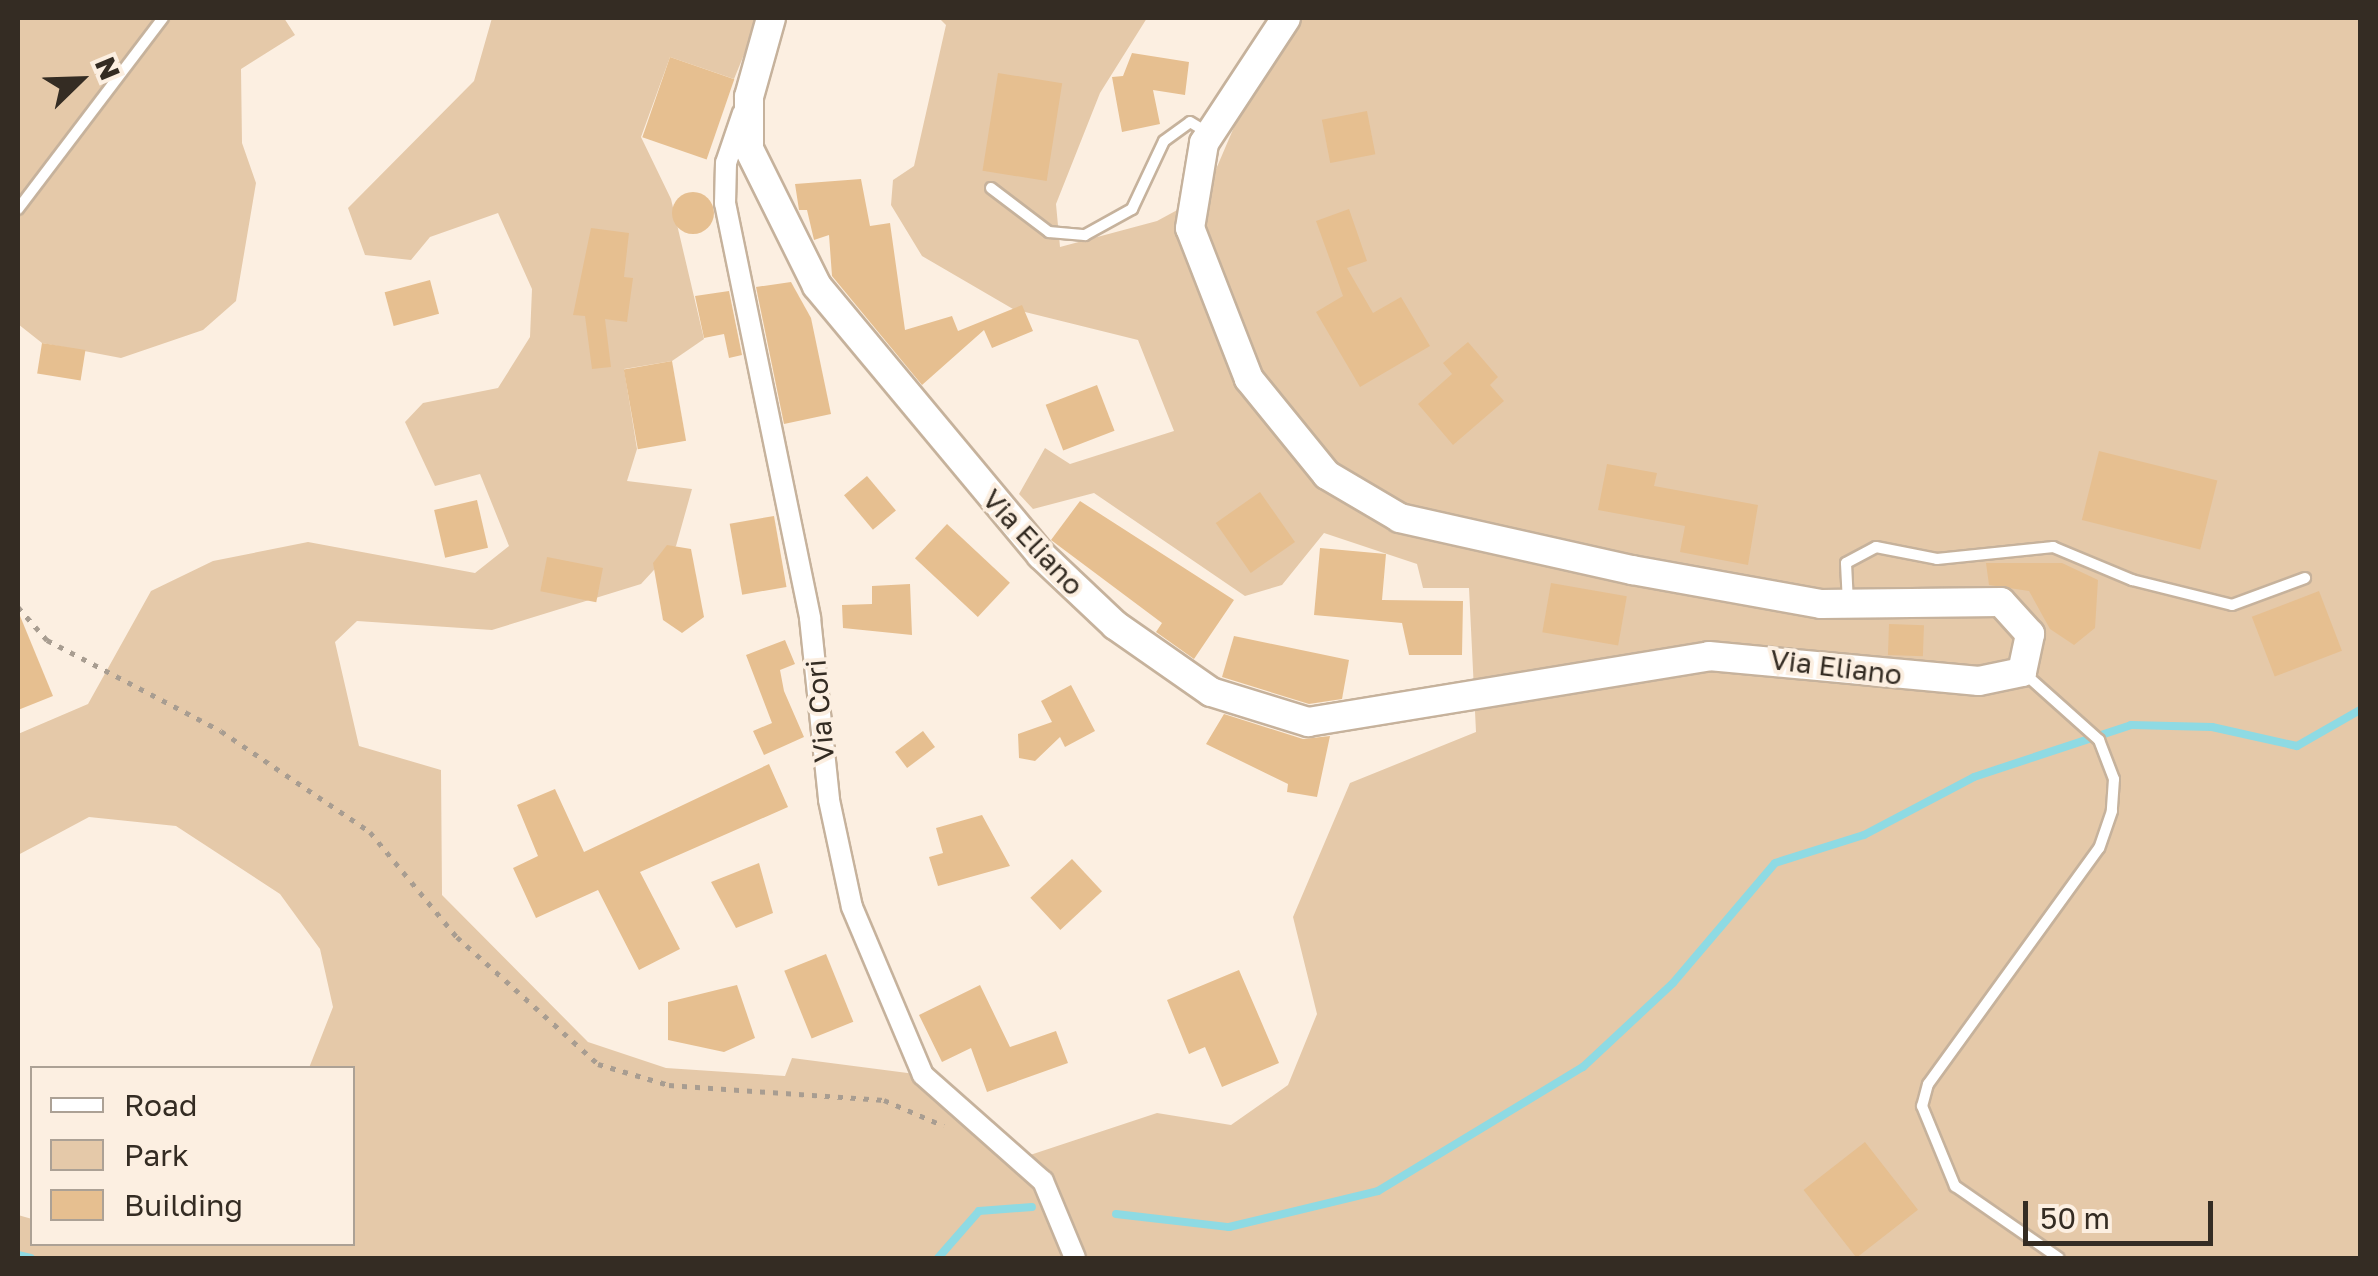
<!DOCTYPE html>
<style>
body{margin:0}
#map{position:relative;width:2378px;height:1276px;overflow:hidden;background:#fcefe1;font-family:"Golos Text",sans-serif}
div>[style]{position:absolute}
.green>*{inset:0;background:#e5c9a9}
.stream>*{height:8px;margin:-4px;padding:0 4px;transform-origin:4px;border-radius:4px;background:#8edae3}
.building>*{inset:0;background:#e6bf90;transform-origin:0 0}
.round{border-radius:50%}
.path>*{height:5px;margin-top:-2.5px;transform-origin:0;background:repeating-linear-gradient(90deg,#a89d91 0 5px,transparent 0 13px)}
.roads{filter:drop-shadow(2px 0 #c6b29c) drop-shadow(-2px 0 #c6b29c) drop-shadow(0 2px #c6b29c) drop-shadow(0 -2px #c6b29c)}
.lane>*{height:10px;margin:-5px;padding:0 5px;transform-origin:5px;border-radius:5px;background:#fff}
.street>*{height:20px;margin:-10px;padding:0 10px;transform-origin:10px;border-radius:10px;background:#fff}
.secondary>*{height:28px;margin:-14px;padding:0 14px;transform-origin:14px;border-radius:14px;background:#fff}
span{translate:-50% -50%;white-space:nowrap;text-align:center;line-height:1.15;-webkit-text-stroke:8px #fcefe1;paint-order:stroke}
.street-label{font-size:28px;color:#342c23}
.frame{position:absolute;inset:0;border:20px solid #342c23;pointer-events:none}
.legend{position:absolute;left:30px;top:1066px;width:325px;height:180px;box-sizing:border-box;background:#fcefe1;border:2px solid #aca195;margin:0;padding:12px 18px;list-style:none;font-size:30px;color:#342c23}
.legend li{display:flex;align-items:center;gap:20px;height:50px}
.legend b{width:50px;border:2px solid #aca195}
.north{position:absolute;left:30px;top:30px;width:100px;height:100px;-webkit-text-stroke:8px #fcefe1;paint-order:stroke;rotate:67deg;font-size:28px;font-weight:700;line-height:40px;text-align:center;color:#342c23}
.north::after{content:'';display:block;margin:auto;width:35px;height:45px;background:#342c23;clip-path:polygon(50% 0,100% 100%,50% 72%,0 100%)}
.scale{position:absolute;left:2023px;top:1201px;width:190px;height:45px;box-sizing:border-box;border:5px solid #342c23;border-top:0;padding-left:12px;font-size:30px;line-height:35px;white-space:nowrap;color:#342c23;-webkit-text-stroke:8px #fcefe1;paint-order:stroke}
</style>
<div id="map">
<div class="green">
<i style="clip-path:polygon(18px 18px,284px 18px,295px 35px,241px 69px,242px 143px,256px 183px,236px 301px,203px 330px,121px 358px,42px 343px,18px 324px)"></i>
<i style="clip-path:polygon(492px 18px,759px 18px,734px 79px,670px 57px,641px 137px,671px 199px,704px 339px,672px 361px,624px 369px,637px 449px,627px 481px,692px 489px,676px 546px,641px 584px,492px 630px,357px 621px,335px 642px,359px 746px,441px 770px,442px 895px,588px 1042px,666px 1068px,785px 1076px,792px 1058px,923px 1075px,1021px 1158px,1157px 1113px,1231px 1125px,1288px 1085px,1317px 1014px,1293px 917px,1350px 783px,1476px 732px,1469px 588px,1423px 588px,1417px 564px,1324px 533px,1282px 585px,1245px 596px,1094px 493px,1033px 509px,1019px 494px,1045px 448px,1070px 464px,1174px 431px,1138px 340px,1013px 309px,922px 256px,891px 205px,893px 180px,914px 166px,946px 25px,939px 18px,1147px 18px,1100px 93px,1056px 204px,1060px 247px,1157px 221px,1205px 195px,1246px 99px,1301px 18px,2360px 18px,2360px 1258px,18px 1258px,18px 1215px,32px 1219px,32px 1244px,352px 1244px,352px 1068px,309px 1068px,333px 1007px,320px 949px,280px 894px,176px 826px,89px 817px,18px 855px,18px 734px,88px 704px,151px 591px,213px 561px,308px 542px,475px 573px,509px 546px,480px 474px,435px 486px,405px 422px,423px 403px,498px 388px,530px 337px,532px 289px,498px 213px,430px 237px,411px 260px,365px 255px,348px 208px,474px 81px)"></i>
</div>
<div class="stream">
<i style="left:1116px;top:1214px;width:114px;rotate:6.6deg"></i>
<i style="left:1229px;top:1227px;width:153px;rotate:-13.6deg"></i>
<i style="left:1378px;top:1191px;width:240px;rotate:-31.2deg"></i>
<i style="left:1583px;top:1067px;width:123px;rotate:-43deg"></i>
<i style="left:1673px;top:983px;width:157px;rotate:-49.6deg"></i>
<i style="left:1775px;top:863px;width:93px;rotate:-17.5deg"></i>
<i style="left:1864px;top:835px;width:124px;rotate:-27.8deg"></i>
<i style="left:1974px;top:777px;width:165px;rotate:-18.3deg"></i>
<i style="left:2131px;top:725px;width:81px;rotate:1.4deg"></i>
<i style="left:2212px;top:727px;width:87px;rotate:12.6deg"></i>
<i style="left:2297px;top:746px;width:73px;rotate:-29.7deg"></i>
<i style="left:18px;top:1255px;width:13px;rotate:13deg"></i>
<i style="left:938px;top:1258px;width:62px;rotate:-48.9deg"></i>
<i style="left:979px;top:1211px;width:53px;rotate:-4.3deg"></i>
</div>
<div class="building">
<i style="clip-path:polygon(1132px 53px,1189px 62px,1185px 95px,1153px 90px,1160px 124px,1122px 132px,1112px 77px,1123px 76px)"></i>
<i style="left:670px;top:57px;width:68px;height:85px;rotate:19deg"></i>
<i style="left:998px;top:73px;width:65px;height:99px;rotate:9deg"></i>
<i style="left:1367px;top:111px;width:44px;height:46px;rotate:79deg"></i>
<i style="clip-path:polygon(861px 179px,870px 226px,890px 223px,905px 330px,952px 316px,958px 331px,1022px 305px,1033px 331px,992px 348px,984px 330px,922px 385px,832px 276px,829px 235px,814px 240px,807px 210px,799px 210px,795px 184px)"></i>
<i class="round" style="left:672px;top:192px;width:42px;height:42px"></i>
<i style="clip-path:polygon(1349px 209px,1367px 261px,1347px 268px,1373px 313px,1401px 297px,1430px 346px,1360px 387px,1316px 312px,1343px 296px,1316px 221px)"></i>
<i style="clip-path:polygon(591px 228px,629px 233px,624px 277px,633px 278px,627px 322px,605px 319px,611px 367px,592px 369px,585px 316px,573px 315px)"></i>
<i style="left:430px;top:280px;width:35px;height:47px;rotate:75deg"></i>
<i style="clip-path:polygon(791px 282px,811px 318px,831px 414px,784px 424px,756px 287px)"></i>
<i style="clip-path:polygon(729px 291px,742px 355px,729px 358px,724px 334px,704px 338px,695px 296px)"></i>
<i style="clip-path:polygon(1468px 342px,1498px 377px,1490px 385px,1504px 401px,1453px 445px,1418px 404px,1452px 374px,1443px 363px)"></i>
<i style="left:42px;top:343px;width:44px;height:31px;rotate:9deg"></i>
<i style="left:672px;top:361px;width:81px;height:49px;rotate:80deg"></i>
<i style="left:1097px;top:385px;width:49px;height:55px;rotate:69deg"></i>
<i style="left:2099px;top:451px;width:122px;height:71px;rotate:14deg"></i>
<i style="clip-path:polygon(1607px 464px,1657px 473px,1654px 486px,1758px 505px,1748px 565px,1680px 552px,1685px 526px,1598px 510px)"></i>
<i style="left:867px;top:476px;width:45px;height:30px;rotate:50deg"></i>
<i style="left:1260px;top:492px;width:61px;height:54px;rotate:55deg"></i>
<i style="left:477px;top:500px;width:49px;height:44px;rotate:77deg"></i>
<i style="clip-path:polygon(1080px 501px,1234px 600px,1194px 659px,1156px 632px,1162px 623px,1051px 540px)"></i>
<i style="left:774px;top:516px;width:72px;height:45px;rotate:80deg"></i>
<i style="left:947px;top:524px;width:86px;height:47px;rotate:43deg"></i>
<i style="clip-path:polygon(667px 545px,691px 549px,704px 617px,682px 633px,663px 620px,653px 563px)"></i>
<i style="clip-path:polygon(1320px 548px,1386px 554px,1382px 600px,1463px 601px,1462px 655px,1409px 655px,1402px 623px,1314px 615px)"></i>
<i style="left:547px;top:557px;width:57px;height:35px;rotate:11deg"></i>
<i style="clip-path:polygon(1986px 563px,2062px 563px,2098px 580px,2095px 628px,2074px 645px,2050px 629px,2029px 591px,1989px 585px)"></i>
<i style="left:1551px;top:583px;width:77px;height:50px;rotate:10deg"></i>
<i style="clip-path:polygon(910px 584px,912px 635px,843px 628px,842px 605px,872px 604px,872px 586px)"></i>
<i style="left:2319px;top:591px;width:64px;height:72px;rotate:69deg"></i>
<i style="clip-path:polygon(18px 611px,53px 696px,18px 710px)"></i>
<i style="left:1889px;top:624px;width:35px;height:31px;rotate:2deg"></i>
<i style="clip-path:polygon(1234px 636px,1349px 660px,1342px 699px,1309px 704px,1222px 677px)"></i>
<i style="clip-path:polygon(785px 640px,795px 664px,780px 670px,784px 691px,804px 737px,764px 755px,753px 731px,772px 723px,746px 655px)"></i>
<i style="clip-path:polygon(1071px 685px,1095px 731px,1065px 747px,1060px 737px,1035px 761px,1019px 758px,1018px 734px,1052px 722px,1041px 701px)"></i>
<i style="clip-path:polygon(1224px 714px,1303px 739px,1330px 736px,1317px 797px,1287px 792px,1288px 784px,1206px 744px)"></i>
<i style="left:923px;top:731px;width:20px;height:35px;rotate:53deg"></i>
<i style="clip-path:polygon(769px 764px,788px 807px,640px 872px,680px 949px,639px 970px,598px 890px,536px 918px,513px 868px,538px 856px,517px 805px,555px 789px,584px 852px)"></i>
<i style="clip-path:polygon(982px 815px,1010px 866px,938px 886px,929px 857px,943px 853px,936px 828px)"></i>
<i style="left:1072px;top:859px;width:44px;height:57px;rotate:47deg"></i>
<i style="clip-path:polygon(759px 863px,773px 913px,736px 928px,711px 882px)"></i>
<i style="left:826px;top:954px;width:73px;height:45px;rotate:68deg"></i>
<i style="clip-path:polygon(1239px 970px,1279px 1063px,1222px 1087px,1205px 1047px,1189px 1054px,1167px 1000px)"></i>
<i style="clip-path:polygon(737px 985px,755px 1038px,724px 1052px,668px 1040px,668px 1002px)"></i>
<i style="clip-path:polygon(980px 985px,1010px 1047px,1056px 1031px,1068px 1063px,987px 1092px,971px 1048px,942px 1062px,919px 1015px)"></i>
<i style="left:1865px;top:1142px;width:86px;height:78px;rotate:52deg"></i>
</div>
<div class="path">
<i style="left:18px;top:607px;width:44px;rotate:48.7deg"></i>
<i style="left:47px;top:640px;width:196px;rotate:27.6deg"></i>
<i style="left:221px;top:731px;width:180px;rotate:34.1deg"></i>
<i style="left:370px;top:832px;width:136px;rotate:50.4deg"></i>
<i style="left:457px;top:937px;width:190px;rotate:42deg"></i>
<i style="left:598px;top:1064px;width:74px;rotate:16.5deg"></i>
<i style="left:669px;top:1085px;width:216px;rotate:4deg"></i>
<i style="left:884px;top:1100px;width:65px;rotate:23.4deg"></i>
</div>
<div class="roads">
<div class="lane">
<i style="left:991px;top:188px;width:73px;rotate:37.2deg"></i>
<i style="left:1049px;top:232px;width:36px;rotate:5deg"></i>
<i style="left:1085px;top:235px;width:54px;rotate:-29deg"></i>
<i style="left:1132px;top:209px;width:75px;rotate:-64.8deg"></i>
<i style="left:1164px;top:141px;width:32px;rotate:-36deg"></i>
<i style="left:1190px;top:122px;width:21px;rotate:31deg"></i>
<i style="left:18px;top:209px;width:240px;rotate:-52.8deg"></i>
<i style="left:1848px;top:603px;width:40px;rotate:-92.9deg"></i>
<i style="left:1846px;top:563px;width:34px;rotate:-28deg"></i>
<i style="left:1876px;top:547px;width:62px;rotate:11.1deg"></i>
<i style="left:1937px;top:559px;width:117px;rotate:-5.9deg"></i>
<i style="left:2053px;top:547px;width:86px;rotate:22.7deg"></i>
<i style="left:2132px;top:580px;width:103px;rotate:14deg"></i>
<i style="left:2232px;top:605px;width:78px;rotate:-20.3deg"></i>
<i style="left:2024px;top:673px;width:101px;rotate:41.8deg"></i>
<i style="left:2099px;top:740px;width:42px;rotate:69deg"></i>
<i style="left:2114px;top:779px;width:32px;rotate:94deg"></i>
<i style="left:2112px;top:811px;width:39px;rotate:109deg"></i>
<i style="left:2099px;top:848px;width:291px;rotate:125.9deg"></i>
<i style="left:1928px;top:1084px;width:23px;rotate:105deg"></i>
<i style="left:1922px;top:1106px;width:87px;rotate:67.6deg"></i>
<i style="left:1955px;top:1186px;width:126px;rotate:34.7deg"></i>
</div>
<div class="street">
<i style="left:743px;top:113px;width:53px;rotate:108.8deg"></i>
<i style="left:726px;top:163px;width:40px;rotate:91.4deg"></i>
<i style="left:725px;top:203px;width:424px;rotate:78.4deg"></i>
<i style="left:810px;top:618px;width:183px;rotate:84deg"></i>
<i style="left:829px;top:800px;width:109px;rotate:77.9deg"></i>
<i style="left:852px;top:907px;width:182px;rotate:67.1deg"></i>
<i style="left:923px;top:1075px;width:160px;rotate:41.5deg"></i>
<i style="left:1043px;top:1181px;width:83px;rotate:67.4deg"></i>
</div>
<div class="secondary">
<i style="left:771px;top:18px;width:82px;rotate:105.6deg"></i>
<i style="left:749px;top:97px;width:52px;rotate:90deg"></i>
<i style="left:749px;top:149px;width:153px;rotate:63.6deg"></i>
<i style="left:817px;top:286px;width:350px;rotate:50.2deg"></i>
<i style="left:1041px;top:555px;width:102px;rotate:43.4deg"></i>
<i style="left:1115px;top:625px;width:117px;rotate:34.9deg"></i>
<i style="left:1211px;top:692px;width:102px;rotate:17.2deg"></i>
<i style="left:1308px;top:722px;width:406px;rotate:-9.3deg"></i>
<i style="left:1709px;top:656px;width:271px;rotate:5.3deg"></i>
<i style="left:1979px;top:681px;width:44px;rotate:-11.8deg"></i>
<i style="left:2022px;top:672px;width:39px;rotate:-78deg"></i>
<i style="left:2030px;top:634px;width:43px;rotate:-132.2deg"></i>
<i style="left:2001px;top:602px;width:180px;rotate:179.4deg"></i>
<i style="left:1821px;top:604px;width:192px;rotate:-169.8deg"></i>
<i style="left:1632px;top:570px;width:238px;rotate:-167.4deg"></i>
<i style="left:1400px;top:518px;width:85px;rotate:-149.5deg"></i>
<i style="left:1327px;top:475px;width:124px;rotate:-129.1deg"></i>
<i style="left:1249px;top:379px;width:162px;rotate:-111.3deg"></i>
<i style="left:1190px;top:228px;width:86px;rotate:-80.6deg"></i>
<i style="left:1204px;top:143px;width:149px;rotate:-56.7deg"></i>
</div>
</div>
<div class="street-label">
<span style="left:1033px;top:542px;rotate:47deg">Via Eliano</span>
<span style="left:1836px;top:667px;rotate:7deg">Via Eliano</span>
<span style="left:820px;top:711px;rotate:-95deg">Via Cori</span>
</div>
<div class="frame"></div>
<ul class="legend">
<li><b style="height:12px;background:#fff"></b>Road</li>
<li><b style="height:28px;background:#e5c9a9"></b>Park</li>
<li><b style="height:28px;background:#e6bf90"></b>Building</li>
</ul>
<div class="north">N</div>
<div class="scale">50 m</div>
</div>
